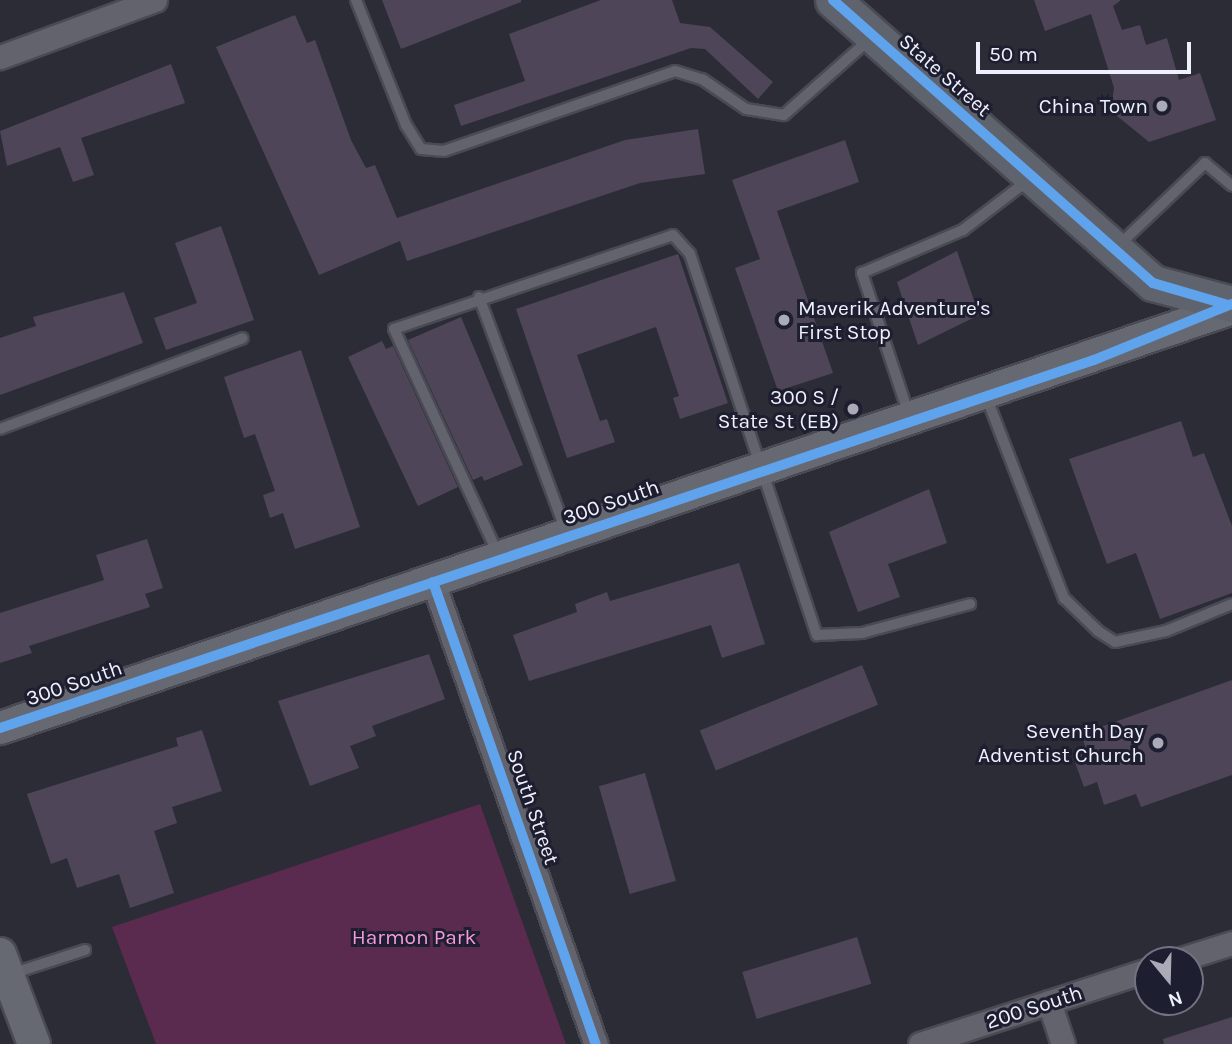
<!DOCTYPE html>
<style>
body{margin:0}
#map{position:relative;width:1232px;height:1044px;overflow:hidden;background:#2c2c37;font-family:Karla,sans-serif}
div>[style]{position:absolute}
.green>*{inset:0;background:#5a2a4f}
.building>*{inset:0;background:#4e4558;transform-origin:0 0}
.roads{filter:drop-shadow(2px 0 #494a53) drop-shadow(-2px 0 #494a53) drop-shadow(0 2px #494a53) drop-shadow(0 -2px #494a53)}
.lane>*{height:10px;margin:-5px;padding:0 5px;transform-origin:5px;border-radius:5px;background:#63636d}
.street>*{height:23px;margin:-11.5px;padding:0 11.5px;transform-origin:11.5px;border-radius:11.5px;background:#63636d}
.secondary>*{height:32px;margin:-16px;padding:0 16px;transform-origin:16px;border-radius:16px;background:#666872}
.primary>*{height:35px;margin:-17.5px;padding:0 17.5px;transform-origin:17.5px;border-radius:17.5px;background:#5f636e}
.cycleway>*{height:10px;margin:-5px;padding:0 5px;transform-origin:5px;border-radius:5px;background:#60a3ed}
.dots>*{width:19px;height:19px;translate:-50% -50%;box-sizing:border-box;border:4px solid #1e1e31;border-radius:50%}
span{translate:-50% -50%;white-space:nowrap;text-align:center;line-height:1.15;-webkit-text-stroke:6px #1e1e31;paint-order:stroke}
.street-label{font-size:21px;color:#eff0fd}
.poi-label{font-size:21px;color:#eff0fd}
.right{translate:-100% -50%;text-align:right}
.left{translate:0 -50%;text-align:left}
.park-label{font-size:21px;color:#fa98df}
.north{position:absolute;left:1134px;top:946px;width:70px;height:70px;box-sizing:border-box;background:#1e1e31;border:2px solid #727283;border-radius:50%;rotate:161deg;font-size:19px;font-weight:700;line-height:28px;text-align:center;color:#eff0fd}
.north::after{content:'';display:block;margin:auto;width:24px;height:32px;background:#ababb8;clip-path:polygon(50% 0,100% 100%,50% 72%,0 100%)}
.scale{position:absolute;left:976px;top:42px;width:215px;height:32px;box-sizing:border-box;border:4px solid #eff0fd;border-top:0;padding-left:9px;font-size:21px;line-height:24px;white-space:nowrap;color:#eff0fd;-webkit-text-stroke:5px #1e1e31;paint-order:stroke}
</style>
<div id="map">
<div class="green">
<i style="clip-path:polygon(480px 804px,566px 1044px,156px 1044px,112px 927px)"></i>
</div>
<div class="building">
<i style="clip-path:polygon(382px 0,521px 0,521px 2px,401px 49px)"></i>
<i style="clip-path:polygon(601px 0,672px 0,680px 23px,710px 27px,773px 82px,758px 99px,705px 49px,691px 48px,461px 126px,454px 105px,525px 81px,509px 34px)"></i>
<i style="clip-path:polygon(1034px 0,1121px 0,1113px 6px,1122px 30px,1140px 25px,1146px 45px,1167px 38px,1179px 80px,1200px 73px,1216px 120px,1149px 142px,1111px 111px,1114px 88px,1091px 14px,1045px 31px)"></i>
<i style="clip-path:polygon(295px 15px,307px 43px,315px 40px,351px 140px,366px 168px,375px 165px,397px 218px,625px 140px,698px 129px,705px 174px,640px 183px,407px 261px,400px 241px,319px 275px,216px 47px)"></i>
<i style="clip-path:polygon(171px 64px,185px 103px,81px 138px,94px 175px,73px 182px,60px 147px,7px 166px,0 131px)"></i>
<i style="clip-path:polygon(845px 140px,859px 182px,777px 211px,833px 373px,778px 391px,735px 268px,760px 259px,732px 180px)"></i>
<i style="clip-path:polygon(221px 226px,254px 320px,166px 350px,154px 318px,197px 303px,175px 243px)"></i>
<i style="clip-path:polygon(957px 251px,979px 315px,918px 345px,897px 282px)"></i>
<i style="clip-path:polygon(678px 254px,728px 403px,680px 419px,673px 398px,679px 396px,656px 327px,577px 355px,600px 421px,607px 419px,615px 442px,567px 458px,516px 309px)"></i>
<i style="clip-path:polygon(124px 292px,143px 343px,0 395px,0 338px,36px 326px,33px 317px)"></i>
<i style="clip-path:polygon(461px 317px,523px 465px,484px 481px,482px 476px,473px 480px,408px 340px)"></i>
<i style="clip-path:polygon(382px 341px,386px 349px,393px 346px,458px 487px,418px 506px,348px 357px)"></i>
<i style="clip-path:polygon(301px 350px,360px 527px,295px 549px,283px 513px,270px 518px,263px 495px,275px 491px,255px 434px,244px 438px,224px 377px)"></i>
<i style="clip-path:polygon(1181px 421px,1193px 457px,1204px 453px,1232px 526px,1232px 593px,1160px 619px,1136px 553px,1107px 564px,1069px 459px)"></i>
<i style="clip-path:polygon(929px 489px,947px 543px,888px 564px,900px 597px,858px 612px,829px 532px)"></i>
<i style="clip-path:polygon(147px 539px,163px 588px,145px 594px,150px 607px,29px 646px,32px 653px,0 663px,0 613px,104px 580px,96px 555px)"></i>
<i style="clip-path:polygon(739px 563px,765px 644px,722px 658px,711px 625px,529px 681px,513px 635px,577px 612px,575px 604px,607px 592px,610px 601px)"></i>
<i style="clip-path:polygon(429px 654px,445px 699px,372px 726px,376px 736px,350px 746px,359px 768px,310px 786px,278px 701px)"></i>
<i style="left:862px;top:665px;width:43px;height:175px;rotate:68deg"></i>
<i style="clip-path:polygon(1232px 680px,1232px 775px,1141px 807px,1136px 794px,1104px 805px,1097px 782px,1084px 787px,1073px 757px,1087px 752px,1081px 734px)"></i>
<i style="clip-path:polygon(202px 730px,222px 791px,172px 807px,177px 823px,154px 831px,174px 893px,130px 908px,119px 874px,77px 888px,67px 858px,51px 864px,27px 794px,178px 746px,176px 738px)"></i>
<i style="left:645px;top:773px;width:112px;height:48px;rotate:74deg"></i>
<i style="left:857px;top:937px;width:49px;height:120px;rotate:73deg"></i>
<i style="clip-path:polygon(1232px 1017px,1232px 1044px,1164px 1044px,1163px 1039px)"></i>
</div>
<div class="roads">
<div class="lane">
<i style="left:356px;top:0;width:135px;rotate:68.2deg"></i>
<i style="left:406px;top:125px;width:28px;rotate:58deg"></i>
<i style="left:421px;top:149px;width:23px;rotate:5deg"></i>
<i style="left:444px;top:151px;width:244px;rotate:-19.1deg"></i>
<i style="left:675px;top:71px;width:28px;rotate:17deg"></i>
<i style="left:702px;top:79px;width:53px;rotate:34.3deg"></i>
<i style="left:746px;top:109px;width:38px;rotate:9deg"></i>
<i style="left:784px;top:115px;width:115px;rotate:-41.5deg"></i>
<i style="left:1119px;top:245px;width:119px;rotate:-43.6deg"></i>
<i style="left:1205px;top:163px;width:35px;rotate:40deg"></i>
<i style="left:479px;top:297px;width:252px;rotate:69.6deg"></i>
<i style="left:986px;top:396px;width:217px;rotate:68.9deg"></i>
<i style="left:1064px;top:598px;width:47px;rotate:44.1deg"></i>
<i style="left:1098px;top:631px;width:20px;rotate:33deg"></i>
<i style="left:1115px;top:642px;width:52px;rotate:-12.2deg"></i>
<i style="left:1166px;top:631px;width:71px;rotate:-22.2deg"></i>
<i style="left:909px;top:415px;width:150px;rotate:-108.3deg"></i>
<i style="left:862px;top:273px;width:110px;rotate:-23.1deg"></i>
<i style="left:963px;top:230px;width:84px;rotate:-37.3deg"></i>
<i style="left:0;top:429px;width:259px;rotate:-20.5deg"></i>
<i style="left:498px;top:554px;width:248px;rotate:-114.8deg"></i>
<i style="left:394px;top:329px;width:294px;rotate:-18.6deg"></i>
<i style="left:673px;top:235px;width:25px;rotate:48deg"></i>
<i style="left:690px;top:254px;width:402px;rotate:71.6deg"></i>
<i style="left:817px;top:635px;width:45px;rotate:-2.5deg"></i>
<i style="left:862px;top:633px;width:112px;rotate:-15deg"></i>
<i style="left:11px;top:974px;width:78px;rotate:-18deg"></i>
</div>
<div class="street">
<i style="left:0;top:57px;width:165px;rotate:-20.2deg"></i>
<i style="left:433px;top:582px;width:490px;rotate:70.6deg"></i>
<i style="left:1178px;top:960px;width:57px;rotate:-17.5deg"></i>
<i style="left:1049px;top:1002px;width:44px;rotate:71.6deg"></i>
<i style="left:920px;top:1044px;width:240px;rotate:-18deg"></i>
</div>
<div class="secondary">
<i style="left:0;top:728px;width:1302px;rotate:-18.82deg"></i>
<i style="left:0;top:954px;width:96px;rotate:69.3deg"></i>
</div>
<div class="primary">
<i style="left:833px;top:0;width:427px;rotate:41.5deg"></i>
<i style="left:1153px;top:283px;width:82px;rotate:14.9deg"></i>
</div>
</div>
<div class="cycleway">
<i style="left:833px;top:0;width:427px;rotate:41.5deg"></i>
<i style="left:1153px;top:283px;width:78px;rotate:16.3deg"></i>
<i style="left:433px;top:582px;width:490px;rotate:70.6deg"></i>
<i style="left:0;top:728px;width:1154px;rotate:-18.59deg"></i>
<i style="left:1094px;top:360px;width:149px;rotate:-22.1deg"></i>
</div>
<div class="dots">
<i style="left:1162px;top:106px;background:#ababb8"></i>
<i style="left:784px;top:320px;background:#ababb8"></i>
<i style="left:853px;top:409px;background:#ababb8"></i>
<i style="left:1158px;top:743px;background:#ababb8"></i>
</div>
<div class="street-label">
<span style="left:945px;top:75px;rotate:41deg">State Street</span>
<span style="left:611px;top:502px;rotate:-19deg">300 South</span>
<span style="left:74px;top:683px;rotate:-19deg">300 South</span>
<span style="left:533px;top:807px;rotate:71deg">South Street</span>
<span style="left:1034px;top:1007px;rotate:-18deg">200 South</span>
</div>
<div class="poi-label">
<span class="right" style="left:1148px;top:106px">China Town</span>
<span class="left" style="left:798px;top:320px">Maverik Adventure's<br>First Stop</span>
<span class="right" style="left:839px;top:409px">300 S /<br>State St (EB)</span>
<span class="right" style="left:1144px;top:743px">Seventh Day<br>Adventist Church</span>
</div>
<div class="park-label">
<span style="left:414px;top:937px">Harmon Park</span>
</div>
<div class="north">N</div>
<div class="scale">50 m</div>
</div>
